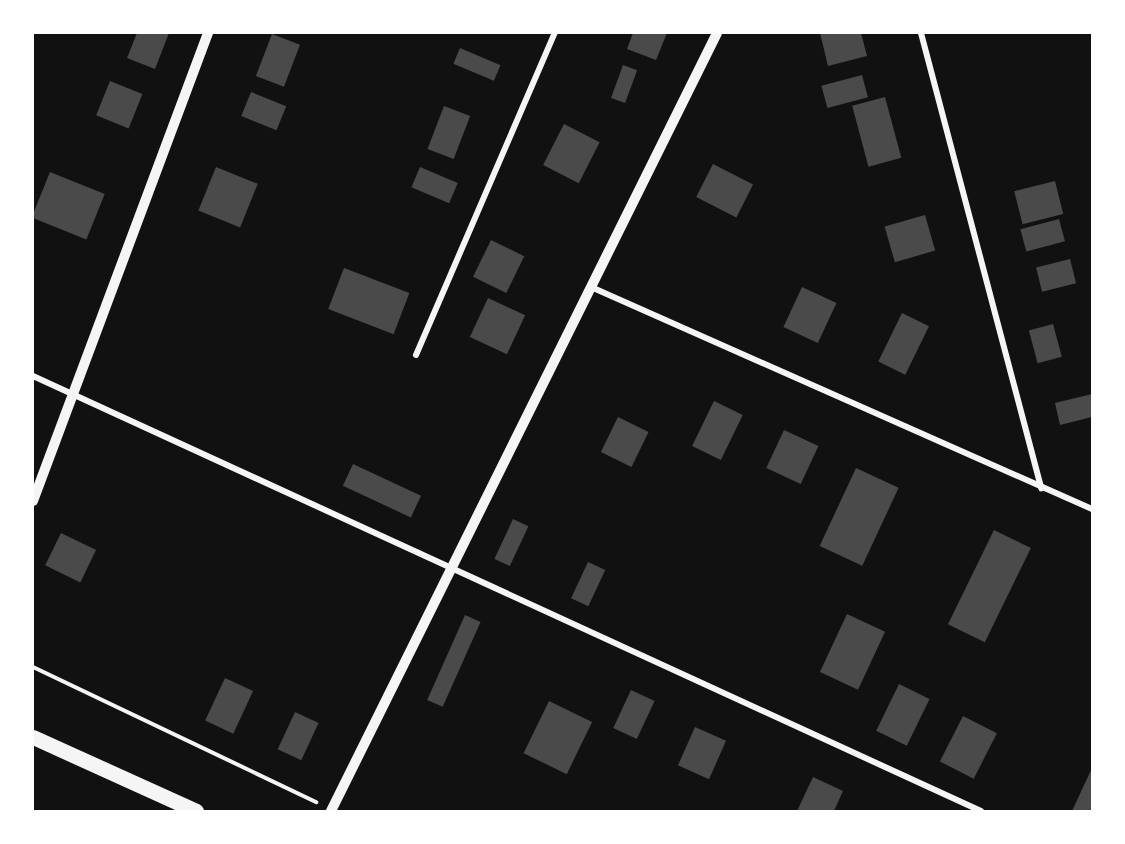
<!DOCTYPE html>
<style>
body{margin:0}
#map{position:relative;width:1125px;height:844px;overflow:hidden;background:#111;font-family:Roboto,sans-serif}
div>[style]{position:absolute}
.building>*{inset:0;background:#4a4a4a;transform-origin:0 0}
.path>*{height:4px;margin:-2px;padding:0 2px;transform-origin:2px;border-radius:2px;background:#f5f5f5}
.minor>*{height:6px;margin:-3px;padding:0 3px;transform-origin:3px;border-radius:3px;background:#f5f5f5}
.tertiary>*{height:10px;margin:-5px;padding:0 5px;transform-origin:5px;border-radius:5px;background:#f5f5f5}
.primary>*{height:15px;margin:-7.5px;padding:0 7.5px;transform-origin:7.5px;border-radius:7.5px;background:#f5f5f5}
span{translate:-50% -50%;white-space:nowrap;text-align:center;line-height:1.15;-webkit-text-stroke:6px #fff;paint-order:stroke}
.frame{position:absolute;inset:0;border:34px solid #fff;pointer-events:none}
</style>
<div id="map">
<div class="building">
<i style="clip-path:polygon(137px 33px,169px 33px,155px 69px,127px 58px)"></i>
<i style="clip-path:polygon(633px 33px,667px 33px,656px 60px,627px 49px)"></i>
<i style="clip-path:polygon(820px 33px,861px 33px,867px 56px,828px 66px)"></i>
<i style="left:272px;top:34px;width:30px;height:45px;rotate:21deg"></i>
<i style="left:460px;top:48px;width:44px;height:17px;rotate:23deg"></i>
<i style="left:623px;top:65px;width:15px;height:35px;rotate:20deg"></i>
<i style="left:862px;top:75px;width:23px;height:42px;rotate:75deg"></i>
<i style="left:110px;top:81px;width:35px;height:37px;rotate:22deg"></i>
<i style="left:251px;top:92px;width:38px;height:26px;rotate:22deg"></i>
<i style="left:885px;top:97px;width:63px;height:34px;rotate:75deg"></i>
<i style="left:444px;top:106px;width:28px;height:46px;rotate:21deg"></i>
<i style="left:564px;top:124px;width:40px;height:46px;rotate:27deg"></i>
<i style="left:713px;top:164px;width:45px;height:37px;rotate:27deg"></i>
<i style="left:216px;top:167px;width:45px;height:47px;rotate:22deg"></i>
<i style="left:420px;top:167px;width:41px;height:22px;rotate:23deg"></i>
<i style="left:50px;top:172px;width:59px;height:49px;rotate:22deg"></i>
<i style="left:1055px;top:181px;width:34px;height:42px;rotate:76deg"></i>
<i style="left:925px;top:215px;width:37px;height:42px;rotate:74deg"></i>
<i style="left:1059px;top:219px;width:23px;height:40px;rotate:75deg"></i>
<i style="left:491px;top:240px;width:37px;height:41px;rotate:26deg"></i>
<i style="left:1070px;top:259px;width:25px;height:35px;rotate:76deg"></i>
<i style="left:344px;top:268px;width:70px;height:44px;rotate:21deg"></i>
<i style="left:802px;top:287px;width:38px;height:44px;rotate:25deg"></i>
<i style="left:488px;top:298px;width:41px;height:43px;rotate:25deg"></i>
<i style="left:902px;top:313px;width:30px;height:54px;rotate:26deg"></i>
<i style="left:1053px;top:324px;width:34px;height:25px;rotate:75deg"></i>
<i style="clip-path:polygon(1092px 394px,1092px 417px,1060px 425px,1055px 403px)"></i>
<i style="left:714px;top:401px;width:32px;height:50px;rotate:26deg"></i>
<i style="left:618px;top:417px;width:34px;height:39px;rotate:26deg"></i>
<i style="left:784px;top:430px;width:38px;height:42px;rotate:25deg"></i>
<i style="left:353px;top:464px;width:75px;height:24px;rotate:25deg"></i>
<i style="left:856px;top:468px;width:47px;height:86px;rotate:25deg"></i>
<i style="left:513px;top:519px;width:17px;height:44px;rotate:25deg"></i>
<i style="left:994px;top:530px;width:41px;height:105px;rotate:26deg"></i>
<i style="left:61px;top:533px;width:39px;height:36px;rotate:26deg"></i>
<i style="left:588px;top:562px;width:19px;height:40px;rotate:25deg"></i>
<i style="left:847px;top:614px;width:42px;height:64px;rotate:25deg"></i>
<i style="left:465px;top:615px;width:17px;height:93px;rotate:24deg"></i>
<i style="left:225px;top:678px;width:31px;height:47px;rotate:25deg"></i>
<i style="left:899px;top:684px;width:34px;height:52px;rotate:26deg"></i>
<i style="left:631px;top:690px;width:26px;height:42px;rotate:25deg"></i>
<i style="left:549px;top:701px;width:48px;height:58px;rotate:26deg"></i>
<i style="left:295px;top:712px;width:26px;height:41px;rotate:25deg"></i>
<i style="left:963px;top:716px;width:38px;height:51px;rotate:27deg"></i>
<i style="left:695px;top:727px;width:34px;height:42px;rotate:24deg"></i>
<i style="clip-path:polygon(1092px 768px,1092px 811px,1072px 811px)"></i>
<i style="clip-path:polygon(813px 777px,843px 791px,834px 811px,797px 811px)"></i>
</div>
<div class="path">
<i style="left:33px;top:667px;width:314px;rotate:25.5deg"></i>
</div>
<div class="minor">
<i style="left:921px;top:33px;width:471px;rotate:75.2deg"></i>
<i style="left:591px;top:287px;width:548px;rotate:23.9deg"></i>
<i style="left:416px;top:355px;width:351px;rotate:-66.7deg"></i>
<i style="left:33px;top:376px;width:1043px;rotate:24.65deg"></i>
</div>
<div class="tertiary">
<i style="left:33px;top:501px;width:500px;rotate:-69.5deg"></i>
<i style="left:331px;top:811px;width:868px;rotate:-63.61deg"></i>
</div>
<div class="primary">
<i style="left:33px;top:737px;width:179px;rotate:24.4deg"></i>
</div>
<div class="frame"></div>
</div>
